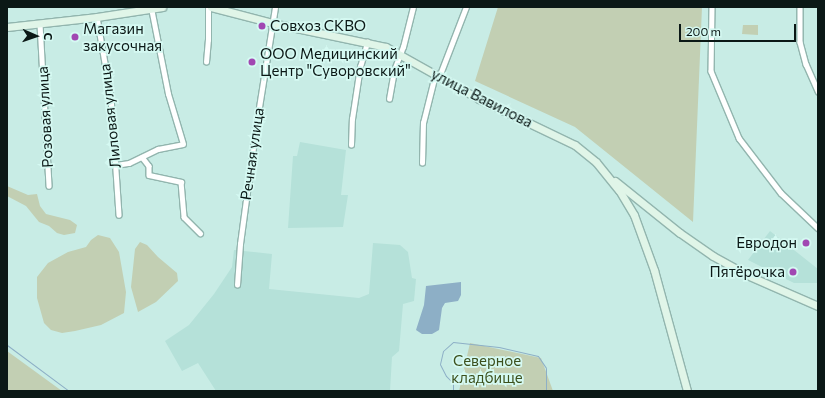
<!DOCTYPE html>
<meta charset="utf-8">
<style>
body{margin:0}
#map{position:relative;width:825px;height:398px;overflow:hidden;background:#c8ece5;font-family:Commissioner,sans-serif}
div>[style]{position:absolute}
.built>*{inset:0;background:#b5e1d9}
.green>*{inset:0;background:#c2cfb3}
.water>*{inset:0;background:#8dafc6}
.stream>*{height:1px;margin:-0.5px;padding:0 0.5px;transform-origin:0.5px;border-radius:0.5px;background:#8dafc6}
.roads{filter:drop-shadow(1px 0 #92b5ae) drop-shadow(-1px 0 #92b5ae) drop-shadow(0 1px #92b5ae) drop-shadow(0 -1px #92b5ae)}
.street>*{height:4.5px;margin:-2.25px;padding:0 2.25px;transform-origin:2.25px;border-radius:2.25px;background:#fff}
.secondary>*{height:7px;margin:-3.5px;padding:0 3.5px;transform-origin:3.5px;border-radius:3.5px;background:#e0f5e8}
.dots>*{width:11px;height:11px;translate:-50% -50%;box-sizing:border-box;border:2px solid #d5f9f2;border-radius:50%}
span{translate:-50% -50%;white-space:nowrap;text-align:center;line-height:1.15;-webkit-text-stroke:3.5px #d5f9f2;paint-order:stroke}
.poi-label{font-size:15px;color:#0b1816}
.left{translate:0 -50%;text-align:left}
.right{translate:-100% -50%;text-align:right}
.street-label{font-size:15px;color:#0b1816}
.park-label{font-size:15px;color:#3c501d}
.frame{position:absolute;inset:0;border:8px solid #0b1816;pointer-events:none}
.north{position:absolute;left:16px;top:16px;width:40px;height:40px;-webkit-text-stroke:3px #d5f9f2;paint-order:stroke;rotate:92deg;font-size:11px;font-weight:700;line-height:16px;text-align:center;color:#0b1816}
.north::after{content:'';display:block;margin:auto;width:14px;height:18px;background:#0b1816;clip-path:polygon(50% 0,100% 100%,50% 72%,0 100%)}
.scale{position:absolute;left:679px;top:24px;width:117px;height:18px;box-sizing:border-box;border:2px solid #0b1816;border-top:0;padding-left:5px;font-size:12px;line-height:14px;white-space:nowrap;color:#0b1816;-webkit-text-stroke:3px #d5f9f2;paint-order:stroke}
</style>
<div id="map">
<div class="built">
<i style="clip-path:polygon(300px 142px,346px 150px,341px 195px,348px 195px,343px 227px,288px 228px,293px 156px,297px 156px)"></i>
<i style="clip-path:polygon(770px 231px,818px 269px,818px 283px,794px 283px,748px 260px)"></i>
<i style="clip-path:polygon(373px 243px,400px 245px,408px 252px,412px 278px,416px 279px,414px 301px,403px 304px,399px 351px,392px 357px,390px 391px,216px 391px,198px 363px,182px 371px,165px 341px,189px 325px,214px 294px,232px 267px,234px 250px,272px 254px,269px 289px,359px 298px,369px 294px)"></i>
</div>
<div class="green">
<i style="clip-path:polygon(498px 7px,702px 7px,693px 222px,575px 127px,475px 81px)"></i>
<i style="clip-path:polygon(743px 25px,758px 25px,758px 35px,742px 34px)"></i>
<i style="clip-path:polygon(7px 186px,28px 195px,37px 194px,40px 206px,46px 214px,70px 220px,77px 225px,75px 233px,64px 235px,57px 233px,49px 226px,39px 222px,26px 206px,7px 196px)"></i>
<i style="clip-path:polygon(98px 235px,110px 238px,119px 252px,126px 292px,124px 313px,101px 325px,75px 331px,62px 333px,51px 330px,44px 323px,37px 298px,37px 277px,48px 263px,68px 252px,86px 247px,91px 240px)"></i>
<i style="clip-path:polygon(140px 242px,147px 245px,158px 257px,177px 273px,178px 281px,156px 302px,138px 312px,131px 287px,135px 249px)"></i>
<i style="clip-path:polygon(470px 343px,541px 358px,553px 391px,459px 391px)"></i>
<i style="clip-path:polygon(7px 351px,62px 391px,7px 391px)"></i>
</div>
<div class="water">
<i style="clip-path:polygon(461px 282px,461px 295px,458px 301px,445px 303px,442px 308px,439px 330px,432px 334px,422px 334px,416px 330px,424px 305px,426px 286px)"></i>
</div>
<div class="stream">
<i style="left:7px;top:345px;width:77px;rotate:36.6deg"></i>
<i style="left:453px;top:391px;width:8px;rotate:-90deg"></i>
<i style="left:453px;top:383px;width:10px;rotate:-135deg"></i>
<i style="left:446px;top:376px;width:13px;rotate:-117deg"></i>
<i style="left:440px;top:364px;width:13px;rotate:-77deg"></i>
<i style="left:443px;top:351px;width:13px;rotate:-42deg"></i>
<i style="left:453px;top:342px;width:46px;rotate:6.2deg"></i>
<i style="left:499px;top:347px;width:40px;rotate:13deg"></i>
<i style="left:538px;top:356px;width:14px;rotate:56deg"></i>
<i style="left:546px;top:368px;width:23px;rotate:90deg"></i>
</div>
<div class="roads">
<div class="street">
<i style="left:712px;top:7px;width:64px;rotate:90.9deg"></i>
<i style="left:711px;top:71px;width:73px;rotate:67.3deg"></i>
<i style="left:739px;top:138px;width:69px;rotate:52.6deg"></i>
<i style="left:781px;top:193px;width:51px;rotate:43.4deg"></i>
<i style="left:800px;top:7px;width:35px;rotate:90deg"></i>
<i style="left:800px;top:42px;width:23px;rotate:75deg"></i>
<i style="left:806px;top:64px;width:30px;rotate:66deg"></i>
<i style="left:97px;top:17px;width:81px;rotate:80.1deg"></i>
<i style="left:111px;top:97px;width:118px;rotate:86.1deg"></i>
<i style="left:40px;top:24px;width:162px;rotate:86.8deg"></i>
<i style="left:206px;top:62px;width:22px;rotate:-85deg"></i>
<i style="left:208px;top:40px;width:33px;rotate:-90deg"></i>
<i style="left:439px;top:77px;width:75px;rotate:-68.9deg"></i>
<i style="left:389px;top:99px;width:29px;rotate:-80deg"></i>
<i style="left:394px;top:70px;width:25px;rotate:-69deg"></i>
<i style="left:403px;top:47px;width:41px;rotate:-76deg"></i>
<i style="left:351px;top:145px;width:26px;rotate:-88deg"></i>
<i style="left:352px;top:119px;width:53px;rotate:-81.3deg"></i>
<i style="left:360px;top:67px;width:26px;rotate:-74deg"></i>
<i style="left:142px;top:157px;width:11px;rotate:52deg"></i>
<i style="left:149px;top:166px;width:9px;rotate:90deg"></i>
<i style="left:149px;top:175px;width:33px;rotate:12deg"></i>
<i style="left:181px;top:182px;width:35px;rotate:85deg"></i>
<i style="left:184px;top:217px;width:23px;rotate:45deg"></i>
<i style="left:422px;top:163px;width:40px;rotate:-88.6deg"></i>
<i style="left:423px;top:123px;width:49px;rotate:-76deg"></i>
<i style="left:116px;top:165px;width:13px;rotate:-9deg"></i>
<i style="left:129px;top:163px;width:32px;rotate:-26deg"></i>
<i style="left:158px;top:149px;width:25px;rotate:-11deg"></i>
<i style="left:183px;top:144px;width:52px;rotate:-106.7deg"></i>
<i style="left:168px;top:94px;width:88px;rotate:-101.2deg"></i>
<i style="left:151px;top:8px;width:2px;rotate:-27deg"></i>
<i style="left:237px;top:285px;width:41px;rotate:-85.8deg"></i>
<i style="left:240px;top:244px;width:119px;rotate:-82.3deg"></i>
<i style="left:256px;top:126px;width:121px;rotate:-80.9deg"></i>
</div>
<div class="secondary">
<i style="left:211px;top:7px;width:63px;rotate:14.7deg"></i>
<i style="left:272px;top:23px;width:116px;rotate:11.9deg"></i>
<i style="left:386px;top:47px;width:107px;rotate:29.2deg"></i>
<i style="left:479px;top:99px;width:106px;rotate:25.6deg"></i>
<i style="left:575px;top:145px;width:27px;rotate:39deg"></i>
<i style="left:596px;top:162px;width:36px;rotate:51deg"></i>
<i style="left:619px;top:190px;width:29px;rotate:59deg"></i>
<i style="left:634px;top:215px;width:59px;rotate:70deg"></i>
<i style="left:654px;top:270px;width:125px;rotate:74.7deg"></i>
<i style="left:7px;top:27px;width:91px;rotate:-6.3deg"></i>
<i style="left:97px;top:17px;width:66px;rotate:-8.7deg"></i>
<i style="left:615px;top:181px;width:83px;rotate:38.7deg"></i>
<i style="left:680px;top:233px;width:40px;rotate:34.9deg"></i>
<i style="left:713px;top:256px;width:39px;rotate:29deg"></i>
<i style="left:747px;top:275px;width:77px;rotate:23.6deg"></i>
</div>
</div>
<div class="dots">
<i style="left:262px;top:26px;background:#a147b2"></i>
<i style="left:75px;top:37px;background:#a147b2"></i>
<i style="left:252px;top:62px;background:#a147b2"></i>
<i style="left:806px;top:243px;background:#a147b2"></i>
<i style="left:793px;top:272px;background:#a147b2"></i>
</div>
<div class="poi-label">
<span class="left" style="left:270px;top:26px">Совхоз СКВО</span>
<span class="left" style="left:83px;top:37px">Магазин<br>закусочная</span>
<span class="left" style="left:260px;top:62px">ООО Медицинский<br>Центр "Суворовский"</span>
<span class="right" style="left:797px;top:243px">Евродон</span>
<span class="right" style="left:785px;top:272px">Пятёрочка</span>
</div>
<div class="street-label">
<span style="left:482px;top:98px;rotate:27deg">улица Вавилова</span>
<span style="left:110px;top:116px;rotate:-96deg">Лиловая улица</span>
<span style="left:45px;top:117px;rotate:-93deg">Розовая улица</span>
<span style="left:252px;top:154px;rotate:-82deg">Речная улица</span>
</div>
<div class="park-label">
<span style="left:487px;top:369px">Северное<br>кладбище</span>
</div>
<div class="frame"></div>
<div class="north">С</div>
<div class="scale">200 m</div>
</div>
